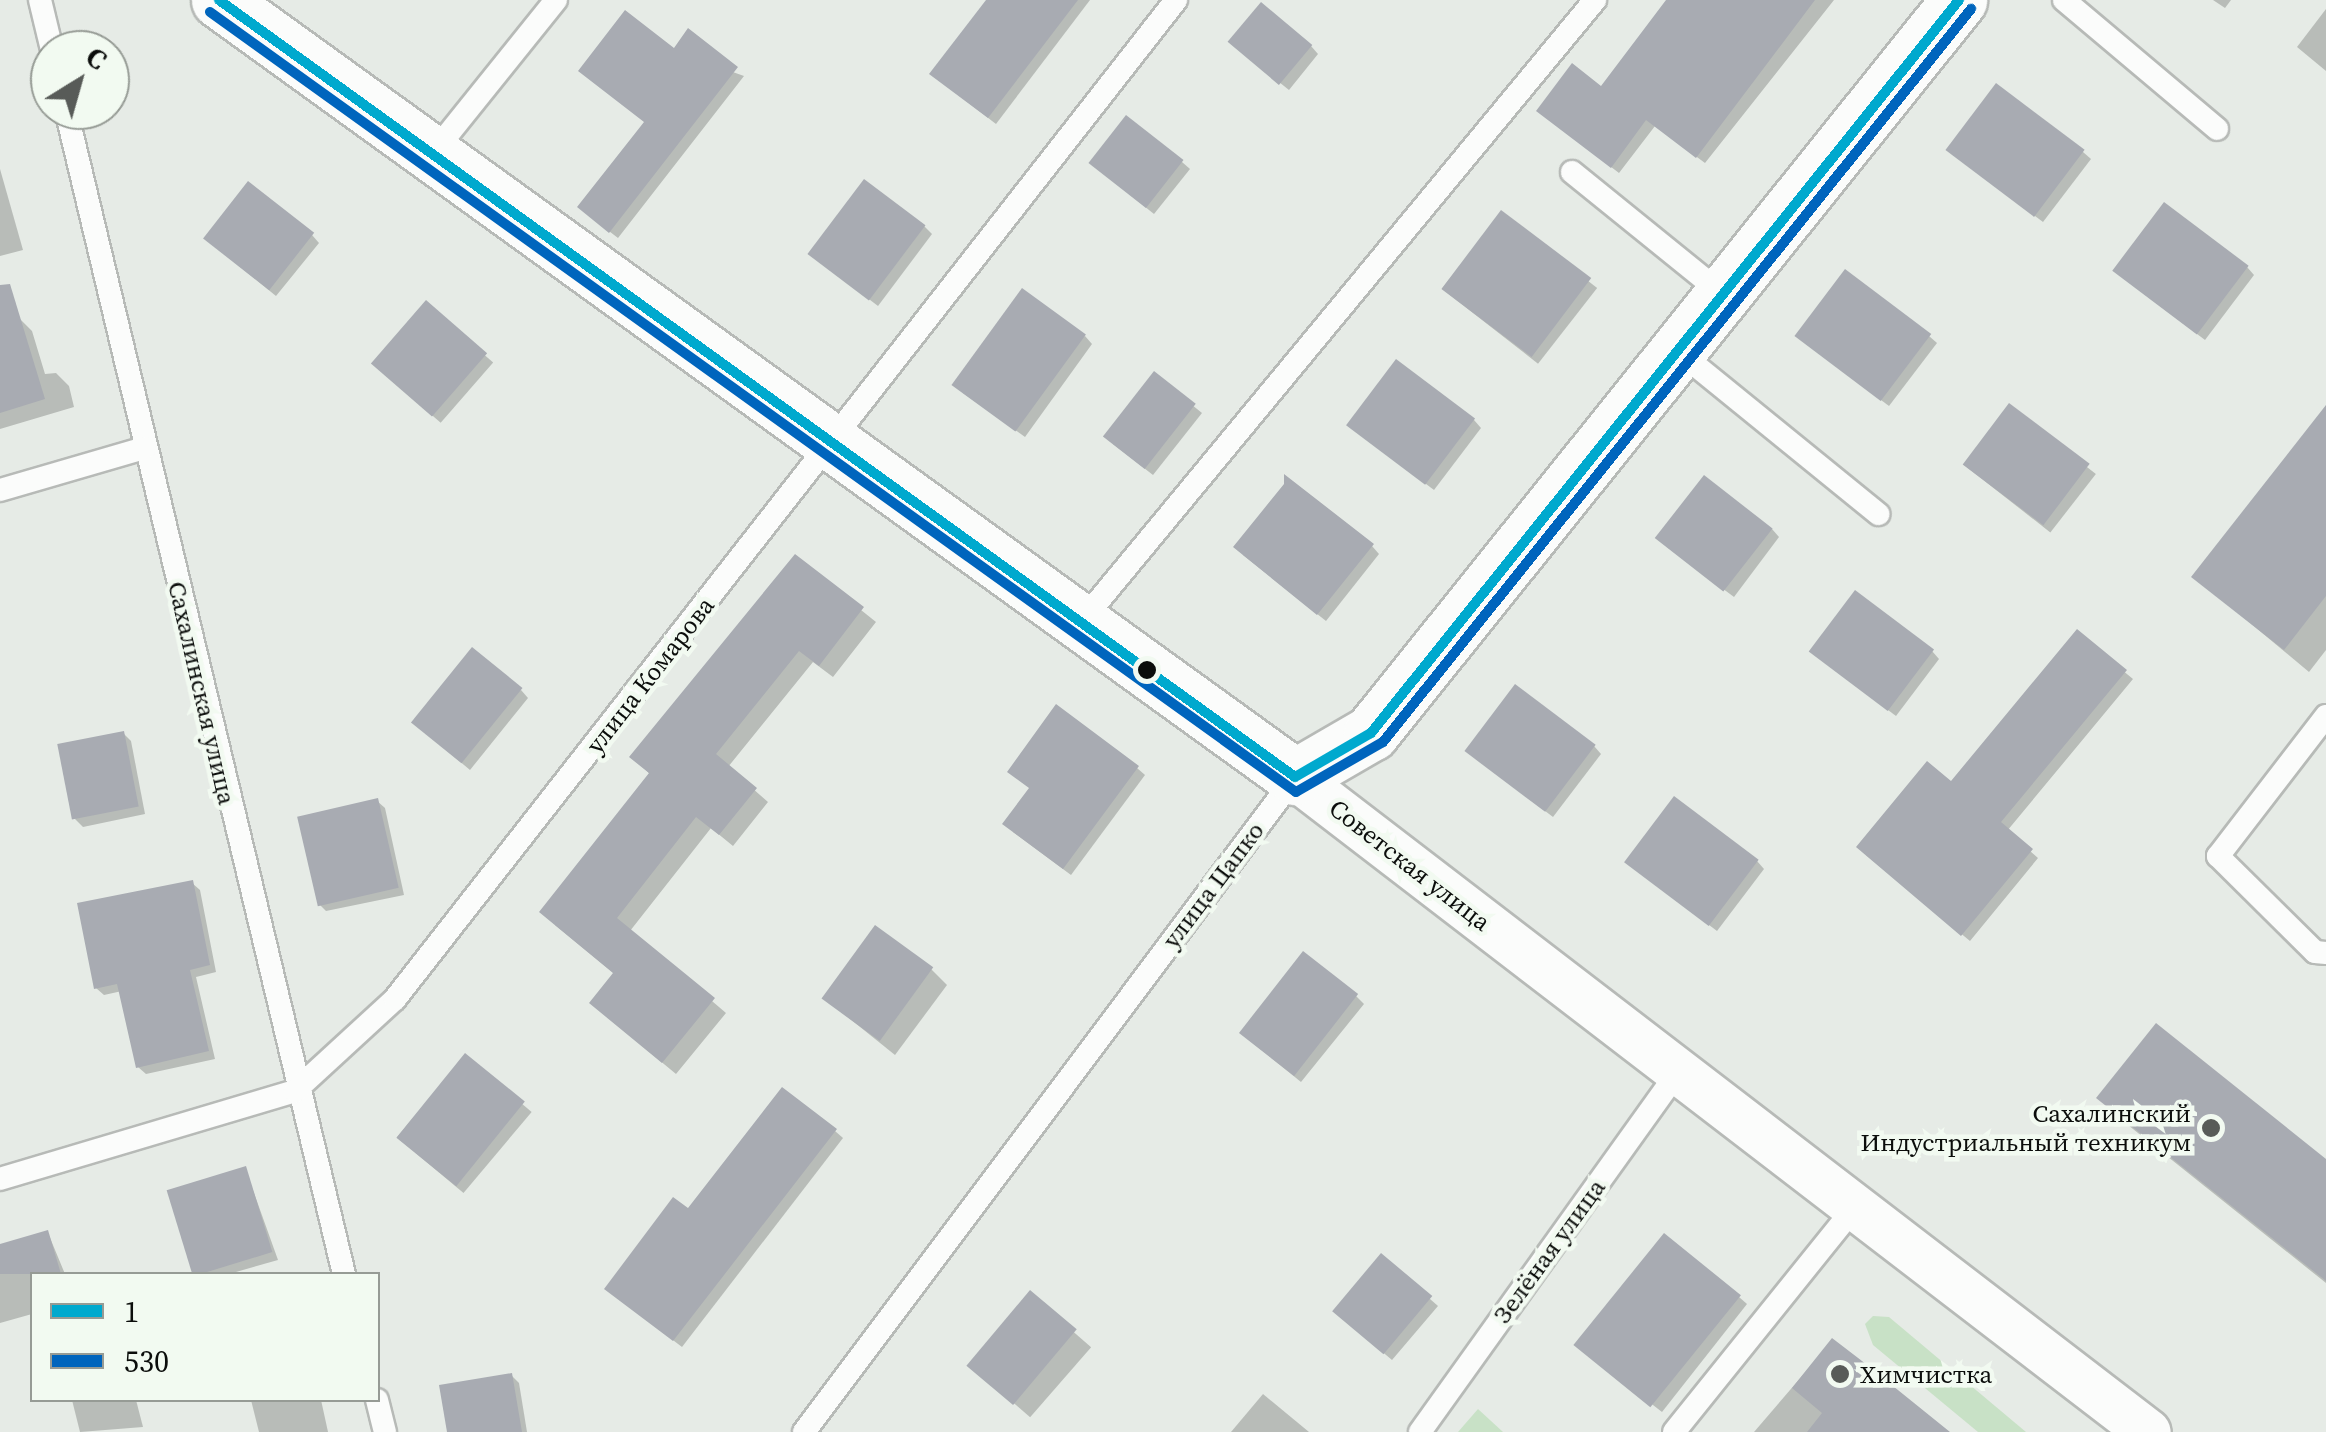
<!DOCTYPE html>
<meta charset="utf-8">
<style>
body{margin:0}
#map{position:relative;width:2326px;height:1432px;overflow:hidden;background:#e6ebe6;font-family:"Source Serif 4",serif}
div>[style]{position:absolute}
.green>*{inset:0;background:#c8e1c6}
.shadow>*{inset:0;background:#0003;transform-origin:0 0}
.building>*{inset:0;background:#a8abb2;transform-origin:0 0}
.roads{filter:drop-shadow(2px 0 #b7bab7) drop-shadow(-2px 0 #b7bab7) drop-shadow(0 2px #b7bab7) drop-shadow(0 -2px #b7bab7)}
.lane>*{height:22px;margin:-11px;padding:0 11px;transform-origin:11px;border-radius:11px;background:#fbfcfb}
.street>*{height:45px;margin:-22.5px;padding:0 22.5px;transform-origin:22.5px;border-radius:22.5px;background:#fbfcfb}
.secondary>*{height:55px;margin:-27.5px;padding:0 27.5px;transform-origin:27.5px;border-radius:27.5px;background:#fbfcfb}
.bus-1>*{height:10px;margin:-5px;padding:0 5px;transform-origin:5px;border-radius:5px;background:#00a9ce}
.bus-2>*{height:10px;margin:-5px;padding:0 5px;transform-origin:5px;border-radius:5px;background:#0065bd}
.dots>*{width:28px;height:28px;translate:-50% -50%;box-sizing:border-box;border:5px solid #f2faf1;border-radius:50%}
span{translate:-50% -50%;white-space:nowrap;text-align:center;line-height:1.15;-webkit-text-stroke:9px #f2faf1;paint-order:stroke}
.street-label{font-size:25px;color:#0b0d0b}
.poi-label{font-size:25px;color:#0b0d0b}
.right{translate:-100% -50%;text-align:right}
.left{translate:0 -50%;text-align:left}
.legend{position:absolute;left:30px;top:1272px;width:350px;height:130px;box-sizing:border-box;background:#f2faf1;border:2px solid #969b95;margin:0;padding:12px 18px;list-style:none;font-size:30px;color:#0b0d0b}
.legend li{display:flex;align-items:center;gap:20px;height:50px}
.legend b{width:50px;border:2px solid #969b95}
.north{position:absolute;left:30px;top:30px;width:100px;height:100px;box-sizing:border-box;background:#f2faf1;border:2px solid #969b95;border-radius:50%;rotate:37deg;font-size:28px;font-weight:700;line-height:40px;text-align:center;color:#0b0d0b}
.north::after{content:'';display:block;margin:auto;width:35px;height:45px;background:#585b58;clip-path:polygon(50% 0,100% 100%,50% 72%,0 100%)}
</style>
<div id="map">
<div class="green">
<i style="clip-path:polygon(1873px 1316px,1889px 1317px,2026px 1432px,1978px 1432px,1873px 1345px,1865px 1324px)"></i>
<i style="clip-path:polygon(1478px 1409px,1503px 1432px,1458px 1432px)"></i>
</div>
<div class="shadow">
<i style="clip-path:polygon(989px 0,1090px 0,996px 124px,940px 81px)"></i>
<i style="clip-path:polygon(1682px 0,1834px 0,1705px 163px,1655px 126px,1619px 173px,1547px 118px,1602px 90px)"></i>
<i style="clip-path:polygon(2213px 0,2231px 0,2225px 8px)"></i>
<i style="clip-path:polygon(2326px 9px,2326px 71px,2297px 47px)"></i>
<i style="clip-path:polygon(1311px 46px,1318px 54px,1289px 90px,1239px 50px)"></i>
<i style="clip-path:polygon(674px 51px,744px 76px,618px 238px,588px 215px,646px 123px)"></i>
<i style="clip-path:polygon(2083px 152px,2091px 159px,2043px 222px,1957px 157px)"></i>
<i style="clip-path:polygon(1182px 162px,1190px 169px,1154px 214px,1099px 170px)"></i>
<i style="clip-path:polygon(0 169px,23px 250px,0 256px)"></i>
<i style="left:1501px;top:213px;width:122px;height:96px;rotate:38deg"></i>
<i style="clip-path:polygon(924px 226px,932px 234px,878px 306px,819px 261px)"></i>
<i style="clip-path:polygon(312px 235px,319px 243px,276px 296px,213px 245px)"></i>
<i style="clip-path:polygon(2247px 267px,2254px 275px,2205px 340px,2123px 278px)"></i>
<i style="left:426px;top:304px;width:89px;height:80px;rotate:41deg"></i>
<i style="clip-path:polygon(18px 317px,32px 331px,45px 374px,56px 373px,69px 386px,74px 407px,0 429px,0 323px)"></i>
<i style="clip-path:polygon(1085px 336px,1092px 344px,1025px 437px,963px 393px)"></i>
<i style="clip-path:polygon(1929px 336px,1937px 343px,1889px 406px,1805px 343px)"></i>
<i style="clip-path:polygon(1155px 375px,1202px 413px,1153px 475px,1113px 444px)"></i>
<i style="left:2010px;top:407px;width:109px;height:74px;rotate:38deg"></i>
<i style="clip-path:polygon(2326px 409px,2326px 650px,2309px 672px,2195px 577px)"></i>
<i style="clip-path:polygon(1474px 420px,1481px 428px,1434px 490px,1357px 432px)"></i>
<i style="clip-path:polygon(1772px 529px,1779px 537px,1734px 597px,1667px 547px)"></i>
<i style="clip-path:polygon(1372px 546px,1379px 554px,1326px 621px,1243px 555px)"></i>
<i style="clip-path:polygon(796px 558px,876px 622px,833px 677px,813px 662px,728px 767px,768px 802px,733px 846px,711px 828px,630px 931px,726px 1013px,676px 1074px,606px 1016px,616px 975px,555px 925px,651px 775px,632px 757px)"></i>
<i style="clip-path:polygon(2077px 633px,2133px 679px,2007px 831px,2038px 858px,1970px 941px,1866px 855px,1951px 785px)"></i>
<i style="clip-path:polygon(1932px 651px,1939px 659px,1896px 716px,1820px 659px)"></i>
<i style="clip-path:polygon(521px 690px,528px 698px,470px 770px,421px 729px)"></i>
<i style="clip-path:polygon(123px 733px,131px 741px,145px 814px,83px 827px,75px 819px)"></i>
<i style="clip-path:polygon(1594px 746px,1601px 754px,1553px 817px,1475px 758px)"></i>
<i style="clip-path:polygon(1137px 768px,1145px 775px,1071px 875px,1013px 832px)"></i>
<i style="clip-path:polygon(377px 801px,385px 808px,404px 895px,326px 911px,319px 904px)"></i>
<i style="clip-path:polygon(1757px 861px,1764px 869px,1717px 931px,1635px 869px)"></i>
<i style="clip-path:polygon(192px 883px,200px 890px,216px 972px,196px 977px,215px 1059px,146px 1074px,138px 1067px,122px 991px,104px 995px,96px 988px)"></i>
<i style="clip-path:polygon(931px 969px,947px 985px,895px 1055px,824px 998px)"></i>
<i style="clip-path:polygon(1356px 996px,1364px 1004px,1301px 1082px,1249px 1040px)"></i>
<i style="left:465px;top:1056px;width:87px;height:106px;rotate:40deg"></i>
<i style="clip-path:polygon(2100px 1097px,2326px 1162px,2326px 1283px,2123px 1121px)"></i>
<i style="clip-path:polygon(835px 1131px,843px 1138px,682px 1347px,615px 1296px)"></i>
<i style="clip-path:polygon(245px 1168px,278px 1260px,229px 1274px,196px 1274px,170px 1192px)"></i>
<i style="clip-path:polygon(48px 1233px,65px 1274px,32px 1274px,32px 1314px,0 1323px,0 1246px)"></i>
<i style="clip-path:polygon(1381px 1256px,1438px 1306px,1392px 1360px,1342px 1318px)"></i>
<i style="left:1030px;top:1294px;width:81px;height:93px;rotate:41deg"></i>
<i style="clip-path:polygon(1739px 1297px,1747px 1304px,1662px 1412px,1586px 1353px)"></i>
<i style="clip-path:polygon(1832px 1341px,1945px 1432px,1754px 1432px)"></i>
<i style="clip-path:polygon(511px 1375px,519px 1383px,527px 1432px,450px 1432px)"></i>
<i style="clip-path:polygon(1263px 1394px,1309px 1432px,1231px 1432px)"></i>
<i style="clip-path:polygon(72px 1400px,136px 1400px,143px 1427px,80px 1432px)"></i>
<i style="clip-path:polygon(251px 1400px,321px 1400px,328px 1432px,259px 1432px)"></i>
</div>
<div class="building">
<i style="clip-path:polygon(986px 0,1078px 0,988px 118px,929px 74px)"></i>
<i style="clip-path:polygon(1666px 0,1815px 0,1696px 158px,1646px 120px,1611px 168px,1536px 111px,1572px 63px,1601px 86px)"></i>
<i style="left:1261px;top:2px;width:67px;height:52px;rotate:40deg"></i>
<i style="clip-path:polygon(625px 10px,674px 48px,688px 28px,738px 67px,609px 233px,577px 207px,644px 122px,578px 71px)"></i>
<i style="left:1996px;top:83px;width:111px;height:84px;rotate:37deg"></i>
<i style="left:1126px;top:115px;width:73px;height:61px;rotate:38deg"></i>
<i style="left:864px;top:179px;width:77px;height:94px;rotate:37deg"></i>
<i style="left:248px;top:181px;width:84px;height:73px;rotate:38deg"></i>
<i style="left:2164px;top:202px;width:106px;height:86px;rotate:37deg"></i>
<i style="left:1501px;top:210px;width:113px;height:99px;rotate:37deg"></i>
<i style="left:1845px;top:269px;width:108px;height:84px;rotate:37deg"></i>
<i style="clip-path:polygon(10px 284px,45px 399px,0 413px,0 285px)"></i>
<i style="left:1022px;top:288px;width:79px;height:120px;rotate:36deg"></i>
<i style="left:426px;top:300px;width:81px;height:84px;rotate:41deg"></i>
<i style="left:1396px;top:359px;width:99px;height:83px;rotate:37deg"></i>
<i style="left:1154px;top:371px;width:53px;height:83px;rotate:38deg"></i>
<i style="left:2009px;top:403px;width:101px;height:77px;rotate:37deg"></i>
<i style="clip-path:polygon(2326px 405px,2326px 596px,2284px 650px,2191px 577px)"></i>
<i style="clip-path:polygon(1284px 474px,1374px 544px,1317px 615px,1233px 547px,1284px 484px)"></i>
<i style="left:1704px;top:475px;width:87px;height:80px;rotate:38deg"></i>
<i style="clip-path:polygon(795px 554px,864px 607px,819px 666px,799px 651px,716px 754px,757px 788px,719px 835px,696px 817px,617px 918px,715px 998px,662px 1063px,589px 1003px,613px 973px,539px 912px,649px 773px,629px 757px)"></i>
<i style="left:1855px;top:590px;width:99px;height:77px;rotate:37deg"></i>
<i style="clip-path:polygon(2077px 629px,2127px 670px,2001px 822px,2033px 849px,1961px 936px,1856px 847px,1927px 761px,1951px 781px)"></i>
<i style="left:472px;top:647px;width:65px;height:97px;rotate:39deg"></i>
<i style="left:1515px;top:684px;width:101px;height:84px;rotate:37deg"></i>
<i style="clip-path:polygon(1056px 704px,1139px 766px,1063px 869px,1002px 824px,1029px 788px,1007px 772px)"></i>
<i style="left:124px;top:731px;width:77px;height:68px;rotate:79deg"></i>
<i style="left:1674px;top:796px;width:106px;height:83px;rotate:37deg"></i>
<i style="left:378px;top:798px;width:92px;height:83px;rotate:77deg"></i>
<i style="clip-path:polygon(193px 880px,210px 965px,190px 970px,209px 1051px,136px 1068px,117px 984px,94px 989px,77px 903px)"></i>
<i style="left:875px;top:925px;width:72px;height:91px;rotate:36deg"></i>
<i style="left:1303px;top:951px;width:70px;height:104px;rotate:38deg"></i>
<i style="clip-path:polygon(2156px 1023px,2326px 1159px,2326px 1281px,2096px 1098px)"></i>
<i style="left:465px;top:1053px;width:77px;height:109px;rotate:39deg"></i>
<i style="clip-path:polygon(782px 1087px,837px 1129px,673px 1341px,604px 1289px,673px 1197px,688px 1208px)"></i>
<i style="left:246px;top:1166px;width:90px;height:83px;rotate:73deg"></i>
<i style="clip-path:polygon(48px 1230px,61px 1274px,0 1274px,0 1244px)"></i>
<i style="left:1664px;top:1233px;width:99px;height:144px;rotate:39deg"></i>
<i style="left:1381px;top:1253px;width:67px;height:76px;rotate:40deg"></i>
<i style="left:1030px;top:1290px;width:61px;height:99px;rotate:40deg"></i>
<i style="clip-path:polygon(1832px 1338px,1862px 1361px,1950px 1432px,1807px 1432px,1822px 1413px,1792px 1388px)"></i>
<i style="clip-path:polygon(512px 1373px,522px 1432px,447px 1432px,439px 1385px)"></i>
</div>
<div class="roads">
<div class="lane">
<i style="left:40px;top:0;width:51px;rotate:76.5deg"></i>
<i style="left:2064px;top:0;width:200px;rotate:40.1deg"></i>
<i style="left:66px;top:110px;width:1197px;rotate:76.57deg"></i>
<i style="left:433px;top:153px;width:196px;rotate:-51.2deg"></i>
<i style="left:1572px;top:172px;width:196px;rotate:39deg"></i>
<i style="left:1679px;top:352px;width:257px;rotate:39.1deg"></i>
<i style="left:0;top:490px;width:151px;rotate:-16.2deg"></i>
<i style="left:1081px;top:622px;width:807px;rotate:-50.43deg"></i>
<i style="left:2326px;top:716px;width:177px;rotate:127.6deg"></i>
<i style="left:2218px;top:856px;width:136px;rotate:44.7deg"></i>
<i style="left:2315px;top:952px;width:11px;rotate:5deg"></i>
<i style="left:0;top:1179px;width:308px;rotate:-16.6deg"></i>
<i style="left:295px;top:1091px;width:136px;rotate:-42.6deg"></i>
<i style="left:395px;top:999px;width:1268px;rotate:-51.98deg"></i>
<i style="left:377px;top:1400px;width:33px;rotate:76deg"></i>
<i style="left:804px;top:1432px;width:819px;rotate:-53.14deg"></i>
<i style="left:1420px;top:1432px;width:444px;rotate:-54.4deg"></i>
<i style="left:1674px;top:1432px;width:289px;rotate:-51.2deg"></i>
</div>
<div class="street">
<i style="left:1295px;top:777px;width:1075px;rotate:37.52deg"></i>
</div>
<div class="secondary">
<i style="left:219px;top:0;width:1327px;rotate:35.83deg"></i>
<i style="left:1295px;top:777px;width:88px;rotate:-30.1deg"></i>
<i style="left:1371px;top:733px;width:940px;rotate:-51.26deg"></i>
</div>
</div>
<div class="bus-1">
<i style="left:219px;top:0;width:1327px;rotate:35.83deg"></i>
<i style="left:1295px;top:777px;width:88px;rotate:-30.1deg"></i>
<i style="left:1371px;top:733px;width:940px;rotate:-51.26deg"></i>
</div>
<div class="bus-2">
<i style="left:210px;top:12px;width:1337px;rotate:35.69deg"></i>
<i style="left:1296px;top:792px;width:100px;rotate:-29.9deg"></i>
<i style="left:1383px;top:742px;width:940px;rotate:-51.26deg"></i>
</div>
<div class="dots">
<i style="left:1147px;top:670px;background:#0b0d0b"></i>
<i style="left:2211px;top:1128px;background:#585b58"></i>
<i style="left:1840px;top:1374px;background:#585b58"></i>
</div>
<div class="street-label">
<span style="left:650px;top:675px;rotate:-52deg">улица Комарова</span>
<span style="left:202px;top:693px;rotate:77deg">Сахалинская улица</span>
<span style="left:1410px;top:865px;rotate:38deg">Советская улица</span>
<span style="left:1213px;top:885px;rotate:-53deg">улица Цапко</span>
<span style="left:1549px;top:1251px;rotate:-54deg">Зелёная улица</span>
</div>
<div class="poi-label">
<span class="right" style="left:2191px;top:1128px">Сахалинский<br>Индустриальный техникум</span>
<span class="left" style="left:1860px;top:1374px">Химчистка</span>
</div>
<ul class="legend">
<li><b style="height:12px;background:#00a9ce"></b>1</li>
<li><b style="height:12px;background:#0065bd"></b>530</li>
</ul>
<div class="north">С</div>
</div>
